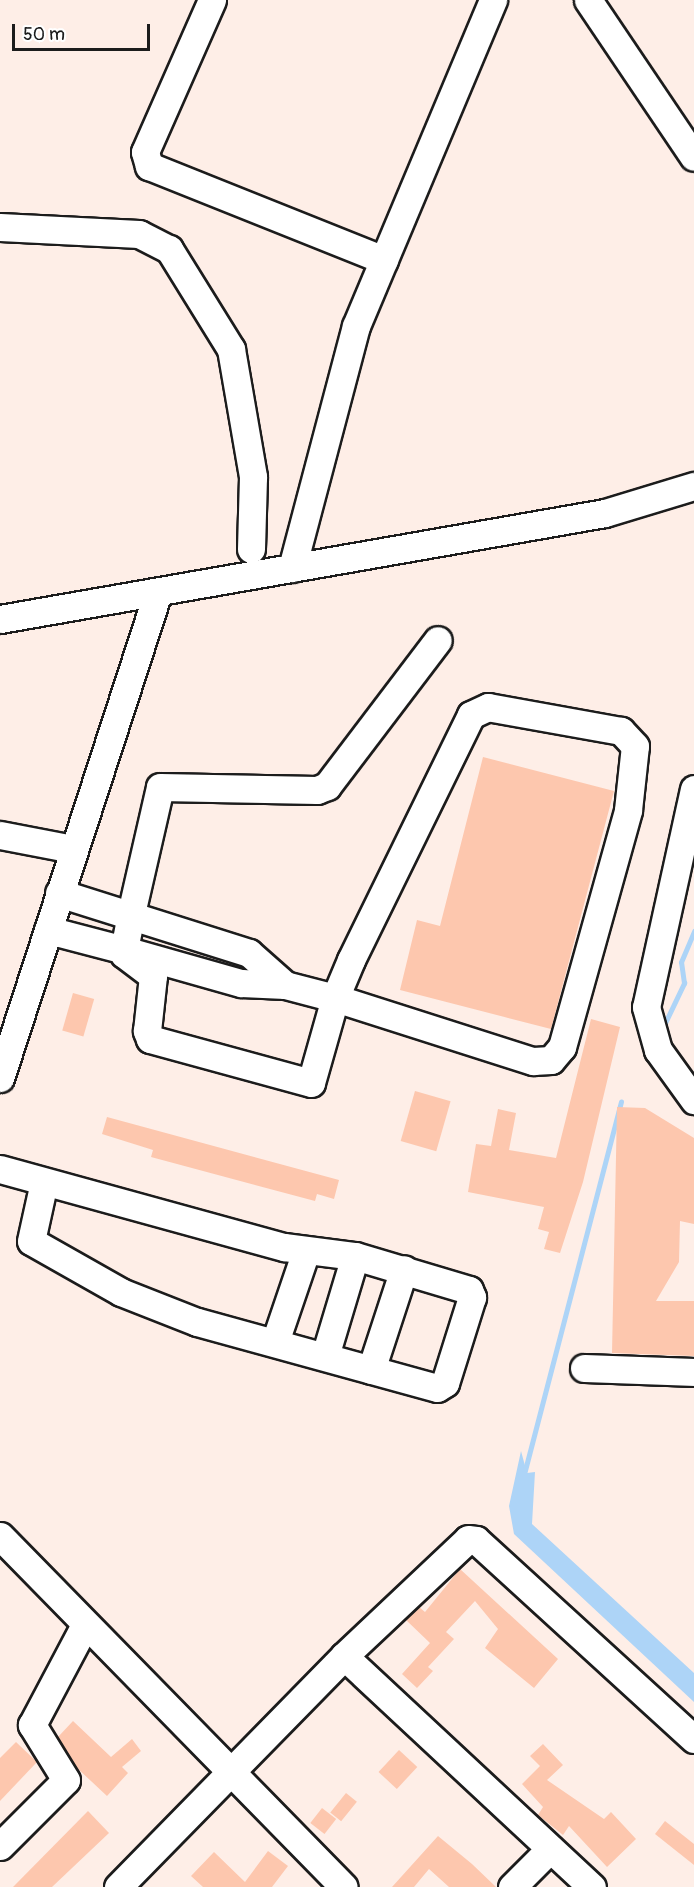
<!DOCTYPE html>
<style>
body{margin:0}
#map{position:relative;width:694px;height:1887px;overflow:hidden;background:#feeee7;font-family:Pangolin,sans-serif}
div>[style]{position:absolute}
.water>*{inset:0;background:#add4f7}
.stream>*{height:5px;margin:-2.5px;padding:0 2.5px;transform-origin:2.5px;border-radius:2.5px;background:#add4f7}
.building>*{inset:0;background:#fdc7ae;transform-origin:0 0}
.roads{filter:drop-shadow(2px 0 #1c1c1c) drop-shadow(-2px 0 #1c1c1c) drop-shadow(0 2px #1c1c1c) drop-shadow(0 -2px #1c1c1c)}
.minor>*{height:27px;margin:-13.5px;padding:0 13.5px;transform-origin:13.5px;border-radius:13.5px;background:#fff}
span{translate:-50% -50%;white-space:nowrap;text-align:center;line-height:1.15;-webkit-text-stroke:6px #fff;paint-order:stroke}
.scale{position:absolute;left:12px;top:24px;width:138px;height:27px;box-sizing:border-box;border:3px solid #1c1c1c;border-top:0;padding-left:8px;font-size:18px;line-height:21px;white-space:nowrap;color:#1c1c1c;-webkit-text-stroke:4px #fff;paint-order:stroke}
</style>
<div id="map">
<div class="water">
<i style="clip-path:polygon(521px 1451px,527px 1473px,535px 1472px,532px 1524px,694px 1673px,694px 1702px,514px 1534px,509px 1506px)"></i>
</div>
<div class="stream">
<i style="left:664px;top:1025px;width:47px;rotate:-64.5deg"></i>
<i style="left:684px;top:983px;width:21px;rotate:-98deg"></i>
<i style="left:681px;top:962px;width:34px;rotate:-67deg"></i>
<i style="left:524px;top:1474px;width:385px;rotate:-75.4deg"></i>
</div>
<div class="building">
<i style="clip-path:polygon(483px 757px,614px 791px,551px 1029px,400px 990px,417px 920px,440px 926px)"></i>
<i style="left:73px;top:993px;width:22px;height:39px;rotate:16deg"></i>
<i style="clip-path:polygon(591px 1019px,620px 1027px,583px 1182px,560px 1253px,544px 1249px,549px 1232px,538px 1229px,544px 1207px,468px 1192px,476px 1144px,491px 1146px,498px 1109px,516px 1113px,509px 1150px,556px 1158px)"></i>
<i style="left:415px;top:1091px;width:37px;height:52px;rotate:16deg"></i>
<i style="clip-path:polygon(617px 1107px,645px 1108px,694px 1138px,694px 1224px,680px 1221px,679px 1262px,656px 1301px,694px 1301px,694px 1356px,612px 1353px)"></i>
<i style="clip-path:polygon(107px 1117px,339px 1180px,334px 1199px,317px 1194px,315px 1201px,151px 1157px,153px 1150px,102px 1134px)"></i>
<i style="clip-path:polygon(460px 1569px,558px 1659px,534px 1688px,485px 1648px,498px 1629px,475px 1601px,446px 1632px,454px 1639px,428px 1667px,433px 1671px,417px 1688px,402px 1674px,430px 1643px,406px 1620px,419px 1607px,425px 1612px)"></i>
<i style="clip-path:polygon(73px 1721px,111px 1757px,132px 1739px,141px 1751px,122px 1767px,128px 1773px,107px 1796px,76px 1767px,58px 1737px)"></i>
<i style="clip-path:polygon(16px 1742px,37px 1762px,0 1801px,0 1758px)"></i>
<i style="clip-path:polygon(543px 1744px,563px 1765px,547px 1780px,604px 1819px,611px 1812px,636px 1839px,607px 1867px,569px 1826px,563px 1835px,538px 1815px,543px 1807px,522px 1784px,540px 1766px,530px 1756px)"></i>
<i style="left:399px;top:1750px;width:25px;height:30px;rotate:43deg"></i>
<i style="left:346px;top:1793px;width:14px;height:25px;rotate:39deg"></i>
<i style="left:322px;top:1808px;width:18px;height:19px;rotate:38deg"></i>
<i style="clip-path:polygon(88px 1811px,109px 1833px,52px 1887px,13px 1887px)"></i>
<i style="clip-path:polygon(665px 1821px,694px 1844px,694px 1865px,655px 1834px)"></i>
<i style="clip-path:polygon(438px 1836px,472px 1864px,496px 1887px,449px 1887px,429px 1869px,414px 1887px,392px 1887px)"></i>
<i style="clip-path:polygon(268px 1851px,288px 1866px,272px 1887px,203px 1887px,191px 1876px,214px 1852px,245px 1882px)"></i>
</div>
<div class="roads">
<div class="minor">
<i style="left:212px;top:0;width:166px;rotate:113.8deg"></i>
<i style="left:145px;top:152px;width:15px;rotate:74deg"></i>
<i style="left:149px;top:166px;width:253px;rotate:21.8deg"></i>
<i style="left:588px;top:0;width:189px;rotate:56deg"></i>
<i style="left:0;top:227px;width:139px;rotate:2.9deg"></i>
<i style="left:139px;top:234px;width:34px;rotate:27deg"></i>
<i style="left:169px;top:249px;width:118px;rotate:58.2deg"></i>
<i style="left:231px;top:349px;width:130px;rotate:80.2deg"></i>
<i style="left:253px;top:477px;width:72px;rotate:91.6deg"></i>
<i style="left:292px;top:568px;width:250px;rotate:-75.2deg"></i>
<i style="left:356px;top:326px;width:354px;rotate:-67.2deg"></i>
<i style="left:0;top:619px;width:614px;rotate:-9.94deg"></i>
<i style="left:605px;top:513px;width:93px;rotate:-16.9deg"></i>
<i style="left:694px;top:789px;width:223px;rotate:102.4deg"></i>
<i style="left:646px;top:1007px;width:45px;rotate:74.4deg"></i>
<i style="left:658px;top:1050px;width:62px;rotate:54.2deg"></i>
<i style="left:0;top:835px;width:74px;rotate:10.9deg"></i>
<i style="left:59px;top:893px;width:199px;rotate:17.5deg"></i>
<i style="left:249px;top:953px;width:48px;rotate:41.6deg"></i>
<i style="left:48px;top:930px;width:79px;rotate:14.7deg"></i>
<i style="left:124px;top:950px;width:122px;rotate:15.8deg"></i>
<i style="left:241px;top:983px;width:44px;rotate:2.6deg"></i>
<i style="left:285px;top:985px;width:52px;rotate:14.6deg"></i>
<i style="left:335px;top:998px;width:208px;rotate:17.7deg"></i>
<i style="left:533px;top:1061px;width:18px;rotate:-3deg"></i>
<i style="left:551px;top:1060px;width:17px;rotate:-50deg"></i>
<i style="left:562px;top:1047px;width:246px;rotate:-74.4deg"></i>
<i style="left:628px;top:810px;width:64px;rotate:-83.8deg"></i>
<i style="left:635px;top:746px;width:21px;rotate:-133deg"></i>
<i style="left:621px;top:731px;width:135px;rotate:-169.8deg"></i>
<i style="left:488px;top:707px;width:19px;rotate:155deg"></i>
<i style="left:471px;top:715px;width:273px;rotate:116.1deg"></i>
<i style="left:351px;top:960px;width:41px;rotate:112.8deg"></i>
<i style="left:335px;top:998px;width:88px;rotate:105.8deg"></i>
<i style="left:311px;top:1083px;width:167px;rotate:-164.7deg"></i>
<i style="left:150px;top:1039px;width:9px;rotate:-111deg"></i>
<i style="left:147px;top:1031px;width:55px;rotate:-83.8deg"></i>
<i style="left:153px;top:976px;width:36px;rotate:-143deg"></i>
<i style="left:124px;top:954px;width:4px;rotate:-90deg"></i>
<i style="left:124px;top:950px;width:33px;rotate:-79deg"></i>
<i style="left:130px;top:918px;width:134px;rotate:-77.1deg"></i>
<i style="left:160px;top:787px;width:157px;rotate:1.1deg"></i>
<i style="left:317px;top:790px;width:11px;rotate:-22deg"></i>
<i style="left:327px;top:786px;width:183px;rotate:-52.8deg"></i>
<i style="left:0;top:1078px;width:511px;rotate:-71.99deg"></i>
<i style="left:0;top:1169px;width:295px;rotate:15.4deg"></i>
<i style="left:284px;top:1247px;width:72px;rotate:7.2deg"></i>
<i style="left:355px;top:1256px;width:119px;rotate:16.6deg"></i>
<i style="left:469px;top:1290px;width:8px;rotate:67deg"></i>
<i style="left:472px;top:1297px;width:90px;rotate:107.4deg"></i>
<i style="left:445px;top:1383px;width:9px;rotate:148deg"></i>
<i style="left:437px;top:1388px;width:249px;rotate:-164.6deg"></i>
<i style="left:197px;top:1322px;width:82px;rotate:-158.5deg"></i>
<i style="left:121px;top:1292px;width:103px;rotate:-150.5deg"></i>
<i style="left:31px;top:1241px;width:60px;rotate:-77.6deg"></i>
<i style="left:275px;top:1342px;width:96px;rotate:-71.2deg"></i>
<i style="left:325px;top:1356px;width:104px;rotate:-73.3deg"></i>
<i style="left:584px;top:1368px;width:110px;rotate:2.1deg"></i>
<i style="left:371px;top:1370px;width:106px;rotate:-71.9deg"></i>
<i style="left:0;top:1536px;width:491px;rotate:45.6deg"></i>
<i style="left:344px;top:1656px;width:339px;rotate:43deg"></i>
<i style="left:0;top:1846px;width:93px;rotate:-45deg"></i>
<i style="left:66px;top:1780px;width:65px;rotate:-121.7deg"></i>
<i style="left:32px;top:1725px;width:113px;rotate:-62.1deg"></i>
<i style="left:118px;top:1887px;width:323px;rotate:-45.6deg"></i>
<i style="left:344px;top:1656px;width:170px;rotate:-43.3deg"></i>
<i style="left:468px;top:1539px;width:8px;rotate:7deg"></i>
<i style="left:476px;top:1540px;width:295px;rotate:42.4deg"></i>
<i style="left:512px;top:1887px;width:54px;rotate:-45deg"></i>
</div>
</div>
<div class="scale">50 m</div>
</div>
